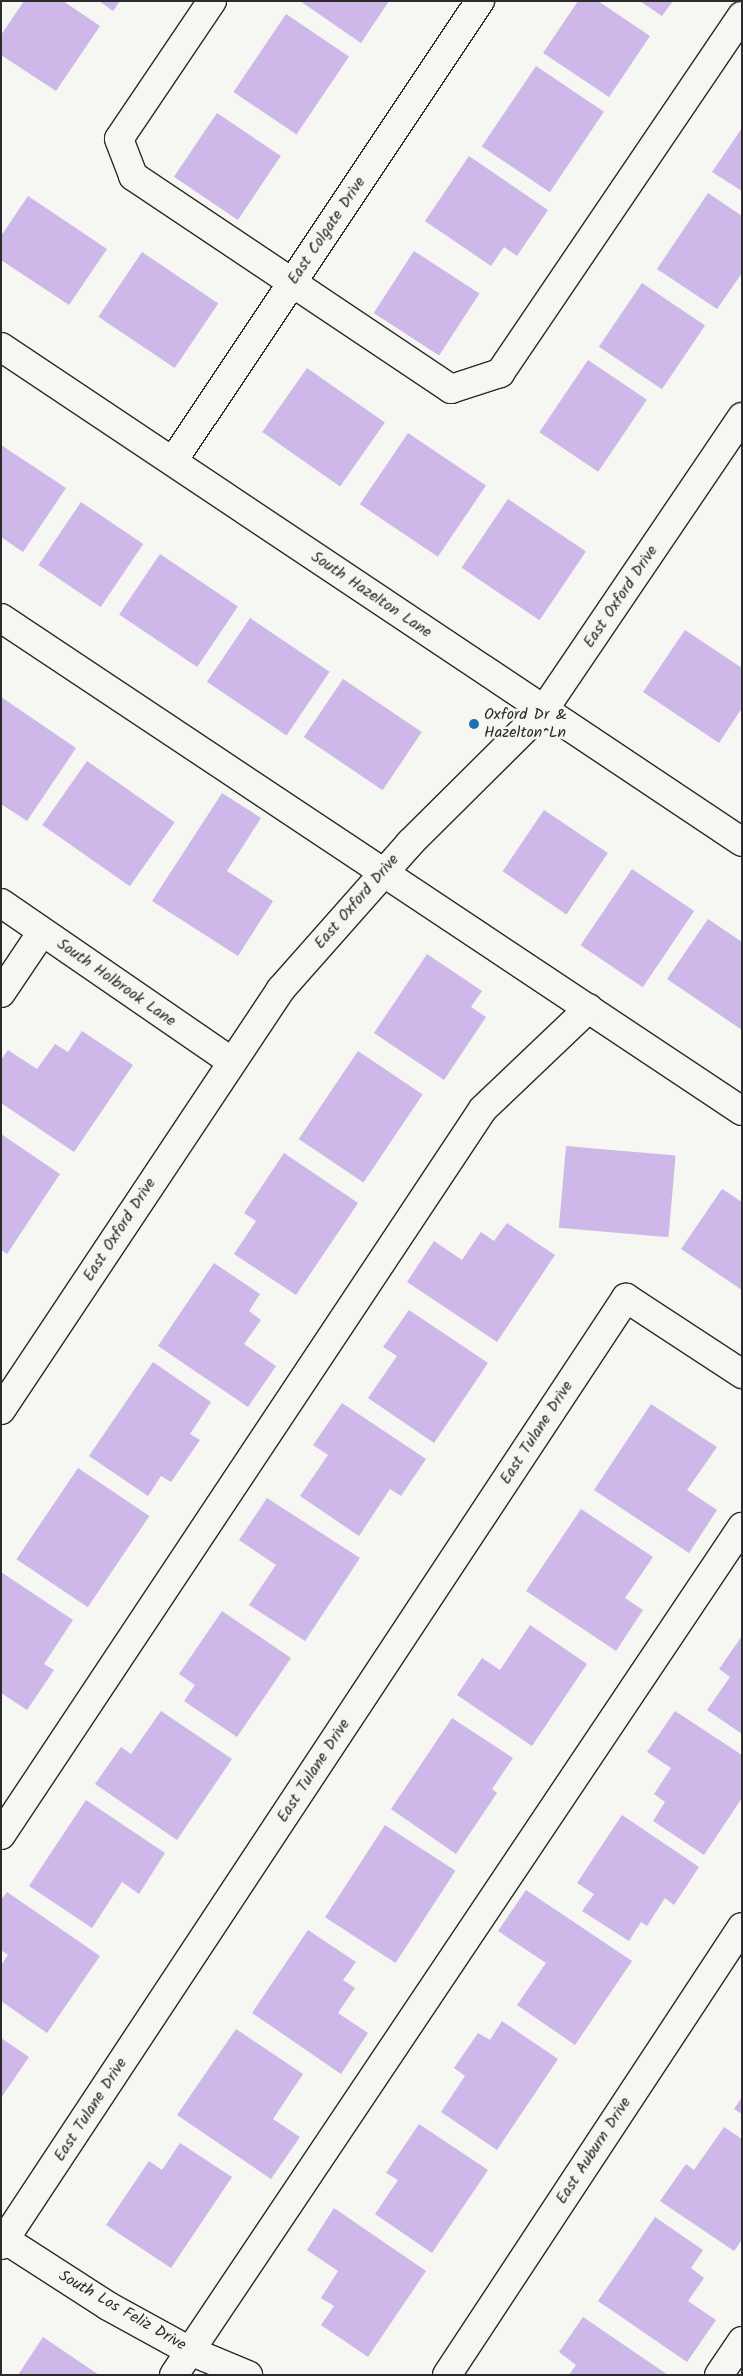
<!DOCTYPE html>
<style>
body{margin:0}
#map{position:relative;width:743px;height:2376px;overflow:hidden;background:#f6f6f2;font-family:Kalam,sans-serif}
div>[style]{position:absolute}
.building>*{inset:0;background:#cdb8e9;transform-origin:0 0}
.roads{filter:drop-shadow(1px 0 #2b2b2b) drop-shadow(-1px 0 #2b2b2b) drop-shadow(0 1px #2b2b2b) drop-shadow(0 -1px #2b2b2b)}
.minor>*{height:28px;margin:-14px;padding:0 14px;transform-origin:14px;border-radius:14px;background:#f6f6f2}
.dots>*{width:14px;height:14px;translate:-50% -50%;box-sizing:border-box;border:2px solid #f6f6f2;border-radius:50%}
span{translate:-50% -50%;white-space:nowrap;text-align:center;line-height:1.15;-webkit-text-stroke:5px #f6f6f2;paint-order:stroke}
.street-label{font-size:16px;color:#2b2b2b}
.poi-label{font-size:16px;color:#2b2b2b}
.left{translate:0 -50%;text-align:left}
.frame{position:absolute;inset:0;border:2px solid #2b2b2b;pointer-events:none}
</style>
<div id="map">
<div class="building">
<i style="clip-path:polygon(24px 1px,63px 1px,100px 26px,56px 91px,1px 55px,1px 35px)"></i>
<i style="clip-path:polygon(99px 1px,120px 1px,113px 11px)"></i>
<i style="clip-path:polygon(300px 1px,389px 1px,361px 43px)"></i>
<i style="clip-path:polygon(578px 1px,598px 1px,650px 36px,609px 97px,543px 53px)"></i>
<i style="clip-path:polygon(640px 1px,673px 1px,662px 16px)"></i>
<i style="left:286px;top:14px;width:76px;height:94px;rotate:34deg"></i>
<i style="left:536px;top:66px;width:82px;height:97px;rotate:34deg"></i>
<i style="left:217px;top:113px;width:77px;height:77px;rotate:34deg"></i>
<i style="clip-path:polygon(742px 128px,742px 191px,712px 172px)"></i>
<i style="clip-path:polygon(469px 156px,548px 210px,517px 256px,504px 247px,491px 266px,425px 221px)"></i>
<i style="clip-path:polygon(708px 193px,742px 216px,742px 273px,717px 309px,657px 269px)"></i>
<i style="clip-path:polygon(28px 196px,107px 249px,69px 305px,1px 260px,1px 236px)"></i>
<i style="left:414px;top:251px;width:78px;height:74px;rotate:33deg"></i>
<i style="left:142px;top:252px;width:92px;height:78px;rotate:34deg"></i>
<i style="left:642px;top:283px;width:76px;height:77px;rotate:34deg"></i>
<i style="left:588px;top:360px;width:71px;height:87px;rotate:34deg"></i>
<i style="left:307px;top:368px;width:95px;height:78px;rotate:35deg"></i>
<i style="left:408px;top:433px;width:94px;height:86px;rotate:34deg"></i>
<i style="clip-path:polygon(1px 445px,66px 488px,23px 552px,1px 537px)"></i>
<i style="left:508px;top:499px;width:94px;height:83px;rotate:34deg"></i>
<i style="left:81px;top:502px;width:75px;height:76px;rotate:34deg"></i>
<i style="left:160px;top:554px;width:94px;height:73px;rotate:34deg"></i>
<i style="left:250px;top:618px;width:96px;height:77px;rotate:34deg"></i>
<i style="clip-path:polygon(685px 630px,742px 668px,742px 708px,719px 743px,643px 692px)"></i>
<i style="left:343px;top:679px;width:95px;height:70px;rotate:34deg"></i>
<i style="clip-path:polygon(1px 697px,76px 748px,27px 821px,1px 804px)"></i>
<i style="left:87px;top:761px;width:107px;height:78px;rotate:35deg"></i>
<i style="clip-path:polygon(222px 793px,261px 818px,227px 871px,273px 901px,238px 956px,152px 901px)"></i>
<i style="left:544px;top:810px;width:77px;height:74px;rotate:34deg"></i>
<i style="left:632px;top:869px;width:75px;height:92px;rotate:34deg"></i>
<i style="clip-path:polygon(708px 919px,742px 942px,742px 1030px,667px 979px)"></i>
<i style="clip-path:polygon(427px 954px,482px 991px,471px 1007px,486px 1017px,444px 1080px,374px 1033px)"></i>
<i style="clip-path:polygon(82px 1031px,133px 1065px,74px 1152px,1px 1103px,1px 1060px,8px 1050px,37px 1069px,55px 1044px,68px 1052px)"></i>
<i style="left:358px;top:1051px;width:78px;height:106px;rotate:34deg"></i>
<i style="clip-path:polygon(1px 1134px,60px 1174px,7px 1254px,1px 1250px)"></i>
<i style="left:566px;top:1146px;width:110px;height:82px;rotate:5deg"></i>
<i style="clip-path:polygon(284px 1153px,358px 1203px,296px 1295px,234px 1254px,256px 1221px,244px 1213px)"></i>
<i style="clip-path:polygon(722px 1189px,742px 1202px,742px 1290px,681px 1249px)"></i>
<i style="clip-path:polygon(507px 1223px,555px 1255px,497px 1342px,407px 1282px,434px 1241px,462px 1260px,481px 1232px,494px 1241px)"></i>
<i style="clip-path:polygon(214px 1263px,260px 1294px,249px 1311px,261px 1320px,244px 1344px,276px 1366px,248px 1407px,158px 1346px)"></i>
<i style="clip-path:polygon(409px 1310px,488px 1363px,434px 1443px,368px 1398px,397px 1356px,383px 1347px)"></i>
<i style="clip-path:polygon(153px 1362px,211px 1402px,190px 1434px,200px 1440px,171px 1482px,161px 1476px,148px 1496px,89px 1456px)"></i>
<i style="clip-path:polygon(342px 1403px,426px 1459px,401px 1496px,390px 1489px,359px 1536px,300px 1496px,328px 1455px,313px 1445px)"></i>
<i style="clip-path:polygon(651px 1404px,717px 1447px,687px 1490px,717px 1510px,689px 1553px,594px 1490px)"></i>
<i style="left:78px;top:1468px;width:86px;height:110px;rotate:34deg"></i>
<i style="clip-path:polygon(267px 1498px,360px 1558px,305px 1641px,249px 1605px,276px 1565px,239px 1540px)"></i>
<i style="clip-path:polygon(581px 1509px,653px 1557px,625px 1598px,643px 1610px,616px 1651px,526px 1591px)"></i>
<i style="clip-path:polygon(1px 1572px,73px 1620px,44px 1664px,54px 1670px,27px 1710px,1px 1693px)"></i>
<i style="clip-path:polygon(222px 1611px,291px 1658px,237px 1737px,184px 1701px,195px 1685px,179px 1674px)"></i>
<i style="clip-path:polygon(530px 1625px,587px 1664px,532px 1746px,457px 1695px,482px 1658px,500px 1670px)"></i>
<i style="clip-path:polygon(742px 1636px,742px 1734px,707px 1710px,730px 1677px,719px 1669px)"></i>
<i style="clip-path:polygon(161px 1711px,232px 1759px,177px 1840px,95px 1784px,121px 1747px,131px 1754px)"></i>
<i style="clip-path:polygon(675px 1711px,742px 1755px,742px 1798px,704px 1855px,653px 1821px,665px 1802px,654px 1794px,671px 1768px,647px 1752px)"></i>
<i style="clip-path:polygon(452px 1718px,513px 1758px,492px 1789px,497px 1793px,456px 1854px,391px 1809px)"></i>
<i style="clip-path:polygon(86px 1800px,165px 1853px,139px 1894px,122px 1882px,92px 1928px,29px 1886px)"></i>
<i style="clip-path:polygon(622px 1815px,699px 1867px,674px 1905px,665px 1898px,647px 1926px,641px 1922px,629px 1941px,582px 1911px,594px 1894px,577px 1883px)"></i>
<i style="left:385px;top:1825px;width:84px;height:110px;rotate:33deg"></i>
<i style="clip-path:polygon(526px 1890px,632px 1961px,575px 2045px,517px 2005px,546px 1963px,498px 1931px)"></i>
<i style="clip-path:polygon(7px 1892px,100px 1956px,47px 2033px,1px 2001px,1px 1965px,8px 1955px,1px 1950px,1px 1900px)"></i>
<i style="clip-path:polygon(308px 1930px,356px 1962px,343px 1980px,355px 1988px,338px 2013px,368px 2033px,341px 2074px,252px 2013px)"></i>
<i style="clip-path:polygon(502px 2021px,558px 2059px,497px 2150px,441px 2112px,465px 2076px,454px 2068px,478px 2033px,490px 2040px)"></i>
<i style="clip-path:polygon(236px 2029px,303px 2074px,273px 2119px,300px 2137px,271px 2179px,177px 2115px)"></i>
<i style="clip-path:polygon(1px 2038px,29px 2057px,1px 2098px)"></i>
<i style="clip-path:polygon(742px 2097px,742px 2114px,734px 2109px)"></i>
<i style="clip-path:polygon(419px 2124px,488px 2170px,432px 2253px,375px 2214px,398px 2180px,386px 2173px)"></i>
<i style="clip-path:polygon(724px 2127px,742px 2139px,742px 2240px,734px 2251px,660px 2201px,686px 2164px,694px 2170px)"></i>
<i style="clip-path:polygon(180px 2143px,232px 2177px,171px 2268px,106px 2225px,149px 2161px,162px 2170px)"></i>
<i style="clip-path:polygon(334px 2208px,426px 2271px,368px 2357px,321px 2325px,334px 2306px,321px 2298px,338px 2271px,307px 2250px)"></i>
<i style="clip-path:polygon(655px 2217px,703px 2250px,691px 2268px,704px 2278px,688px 2301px,716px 2320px,687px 2362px,598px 2301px)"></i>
<i style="clip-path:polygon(583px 2317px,668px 2375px,569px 2375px,576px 2365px,559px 2352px)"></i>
<i style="clip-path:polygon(43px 2337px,99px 2375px,18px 2375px)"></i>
</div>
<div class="roads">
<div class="minor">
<i style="left:212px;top:1px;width:166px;rotate:124deg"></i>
<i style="left:119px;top:139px;width:40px;rotate:69deg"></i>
<i style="left:133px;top:176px;width:383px;rotate:33.8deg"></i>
<i style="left:451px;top:389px;width:52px;rotate:-18.1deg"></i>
<i style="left:500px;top:373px;width:431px;rotate:-55.9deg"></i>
<i style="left:1px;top:347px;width:891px;rotate:33.74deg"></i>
<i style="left:173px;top:461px;width:553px;rotate:-56.28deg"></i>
<i style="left:1px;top:618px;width:890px;rotate:33.64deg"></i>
<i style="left:1px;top:903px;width:280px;rotate:34.5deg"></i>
<i style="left:1px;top:993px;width:73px;rotate:-56.1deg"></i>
<i style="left:1px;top:1410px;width:506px;rotate:-56.37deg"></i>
<i style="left:281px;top:989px;width:195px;rotate:-48.5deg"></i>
<i style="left:410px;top:843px;width:187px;rotate:-44.8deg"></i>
<i style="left:543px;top:711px;width:355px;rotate:-55.9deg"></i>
<i style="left:1px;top:1835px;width:871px;rotate:-56.42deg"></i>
<i style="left:483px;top:1109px;width:146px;rotate:-43.6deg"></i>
<i style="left:1px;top:2237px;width:127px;rotate:32.8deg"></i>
<i style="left:108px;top:2306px;width:94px;rotate:28.8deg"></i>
<i style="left:190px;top:2351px;width:63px;rotate:22.5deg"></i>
<i style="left:1px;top:2245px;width:1135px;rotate:-56.58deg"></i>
<i style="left:626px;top:1298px;width:139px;rotate:33.2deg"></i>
<i style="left:174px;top:2375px;width:1021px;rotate:-56.19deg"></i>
<i style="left:447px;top:2375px;width:536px;rotate:-56.64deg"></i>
<i style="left:719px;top:2375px;width:41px;rotate:-55.9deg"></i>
</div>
</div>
<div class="dots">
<i style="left:474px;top:724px;background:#1f6fb2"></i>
</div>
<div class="street-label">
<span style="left:327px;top:231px;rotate:-56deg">East Colgate Drive</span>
<span style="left:371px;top:595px;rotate:34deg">South Hazelton Lane</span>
<span style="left:621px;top:597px;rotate:-56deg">East Oxford Drive</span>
<span style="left:357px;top:902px;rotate:-49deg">East Oxford Drive</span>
<span style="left:116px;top:983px;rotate:35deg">South Holbrook Lane</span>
<span style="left:120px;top:1230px;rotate:-57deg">East Oxford Drive</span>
<span style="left:537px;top:1433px;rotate:-57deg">East Tulane Drive</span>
<span style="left:314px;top:1771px;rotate:-57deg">East Tulane Drive</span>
<span style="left:91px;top:2110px;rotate:-57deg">East Tulane Drive</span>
<span style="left:594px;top:2151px;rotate:-57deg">East Auburn Drive</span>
<span style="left:122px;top:2311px;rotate:30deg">South Los Feliz Drive</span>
</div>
<div class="poi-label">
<span class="left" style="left:484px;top:724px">Oxford Dr &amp;<br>Hazelton Ln</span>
</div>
<div class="frame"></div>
</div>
